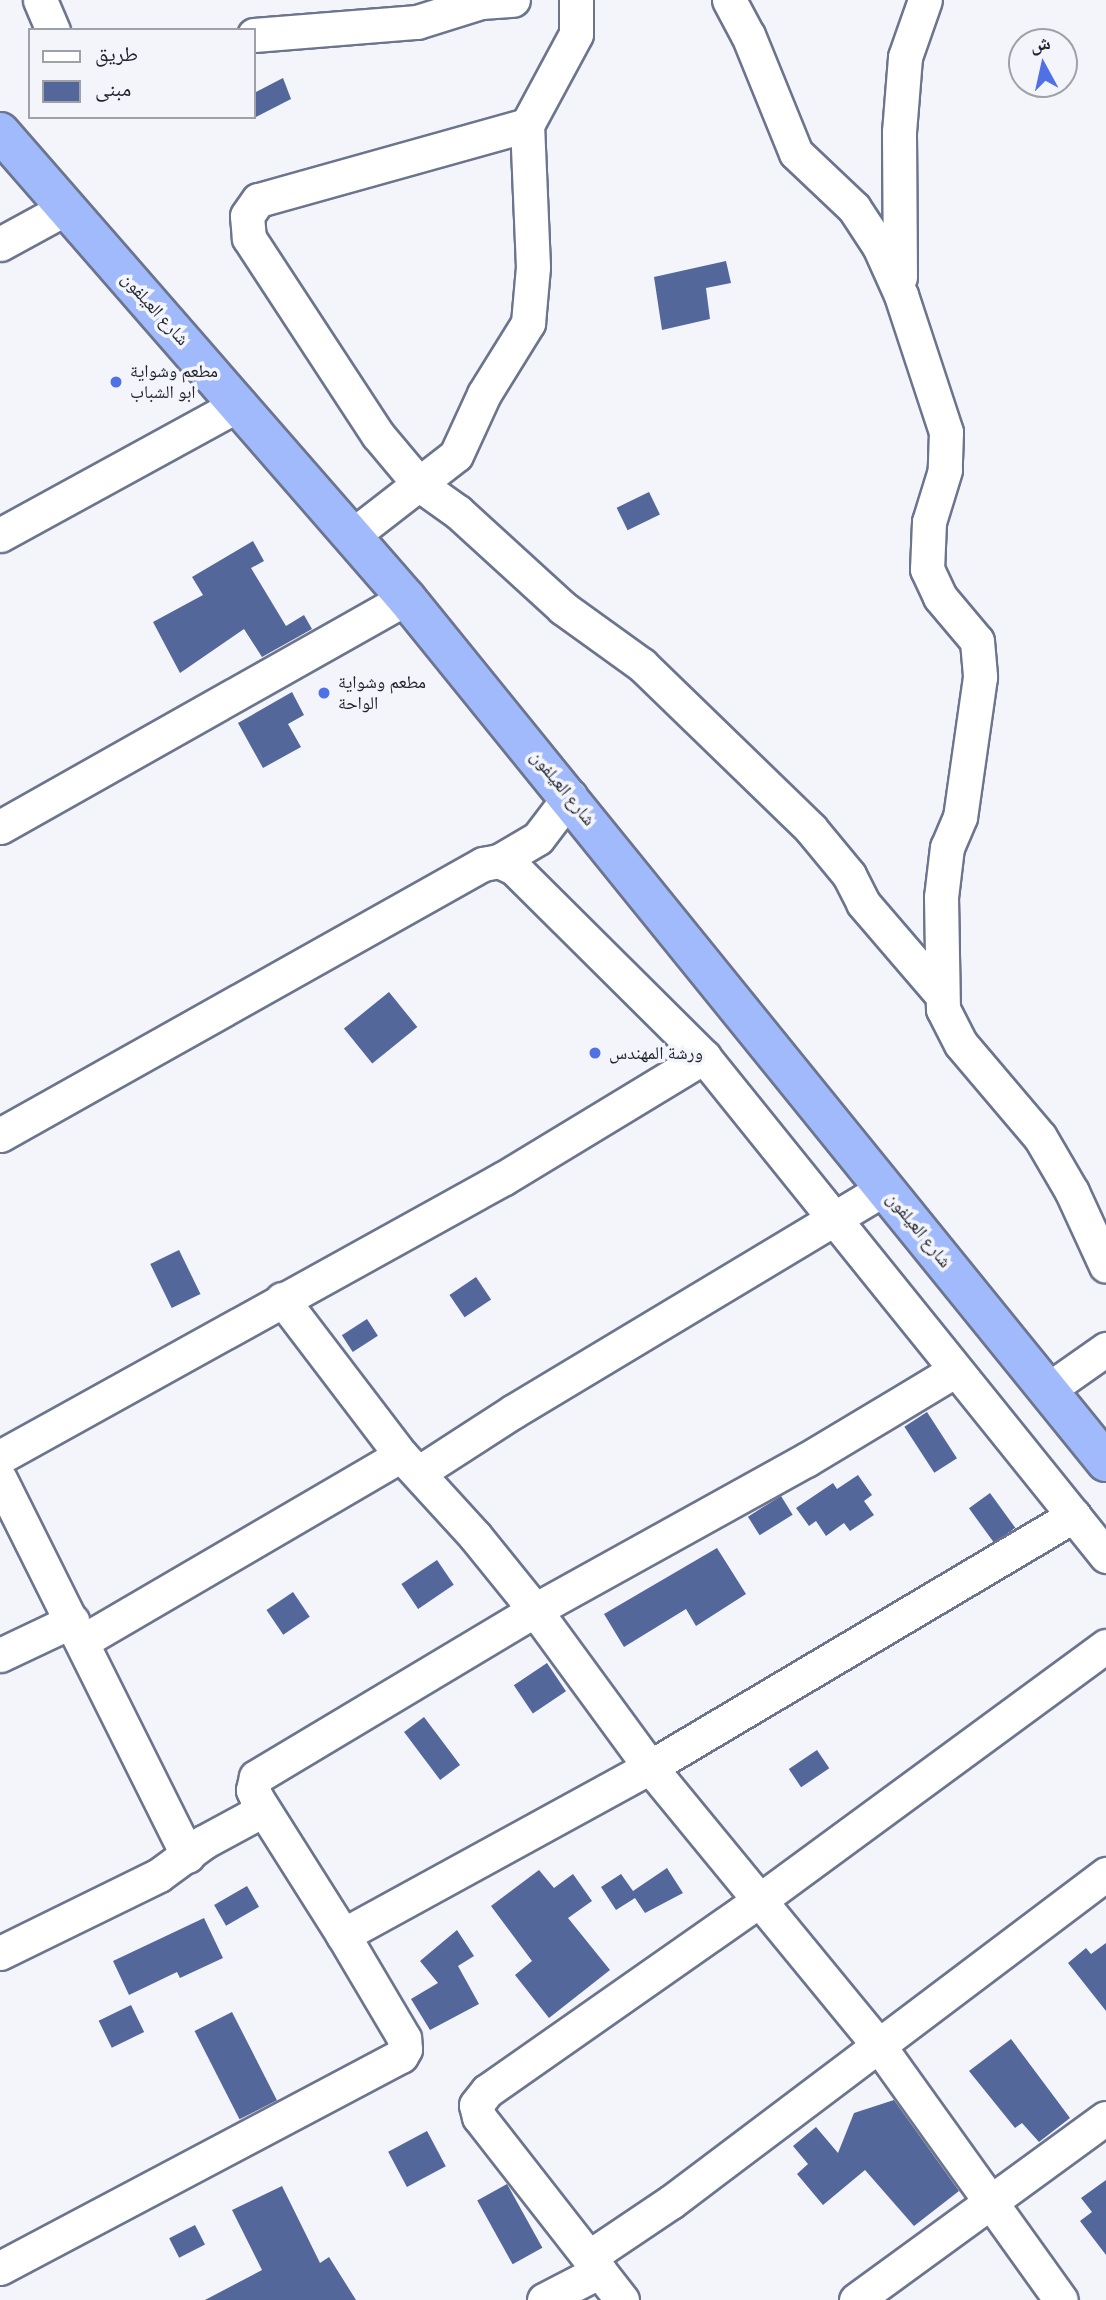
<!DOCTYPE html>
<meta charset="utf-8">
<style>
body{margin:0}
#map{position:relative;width:1106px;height:2300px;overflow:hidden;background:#f3f5fb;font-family:"Fira Sans Condensed","Noto Naskh Arabic",sans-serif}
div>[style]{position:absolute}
.building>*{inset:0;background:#54679b;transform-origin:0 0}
.roads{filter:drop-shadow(2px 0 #6c758d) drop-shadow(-2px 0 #6c758d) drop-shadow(0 2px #6c758d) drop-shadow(0 -2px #6c758d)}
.minor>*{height:33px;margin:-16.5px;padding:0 16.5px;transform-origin:16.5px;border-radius:16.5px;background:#fff}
.highway>*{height:38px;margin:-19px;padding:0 19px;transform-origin:19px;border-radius:19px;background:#a1bafc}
.dots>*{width:19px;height:19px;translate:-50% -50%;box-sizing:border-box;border:4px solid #f3f5fb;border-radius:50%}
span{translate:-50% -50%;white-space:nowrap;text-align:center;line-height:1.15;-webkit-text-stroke:7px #f3f5fb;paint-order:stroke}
.street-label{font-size:18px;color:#21242e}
.poi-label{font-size:18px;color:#21242e}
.left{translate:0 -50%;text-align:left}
.legend{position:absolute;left:28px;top:28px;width:228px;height:91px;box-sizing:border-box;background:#f3f5fb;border:2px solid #9fa1a9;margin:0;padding:9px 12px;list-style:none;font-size:21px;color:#21242e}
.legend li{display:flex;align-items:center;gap:14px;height:35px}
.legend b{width:35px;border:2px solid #9fa1a9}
.north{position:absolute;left:1008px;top:28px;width:70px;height:70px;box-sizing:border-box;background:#f3f5fb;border:2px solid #9fa1a9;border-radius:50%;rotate:352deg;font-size:19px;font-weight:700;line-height:28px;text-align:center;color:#21242e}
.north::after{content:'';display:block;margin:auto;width:24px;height:32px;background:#4f71e5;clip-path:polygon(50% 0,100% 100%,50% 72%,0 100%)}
</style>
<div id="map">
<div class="building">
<i style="clip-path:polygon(283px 78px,291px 99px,254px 118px,254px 93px)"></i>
<i style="clip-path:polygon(726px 261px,731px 283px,706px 288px,710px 319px,662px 330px,654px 277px)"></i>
<i style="left:649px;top:492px;width:25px;height:36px;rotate:64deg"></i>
<i style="clip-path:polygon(253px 541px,264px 561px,251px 568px,286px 626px,304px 615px,312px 629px,262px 657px,244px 629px,180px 673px,153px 622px,203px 595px,192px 577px)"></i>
<i style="clip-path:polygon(292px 692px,304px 715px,288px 724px,301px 747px,263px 768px,238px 723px)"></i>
<i style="left:389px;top:992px;width:45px;height:58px;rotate:51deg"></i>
<i style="left:179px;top:1250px;width:49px;height:32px;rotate:64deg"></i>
<i style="left:476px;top:1277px;width:27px;height:32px;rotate:56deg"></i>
<i style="left:367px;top:1319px;width:20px;height:30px;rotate:57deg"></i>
<i style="left:927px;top:1412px;width:55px;height:27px;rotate:57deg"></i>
<i style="clip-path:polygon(858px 1475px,872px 1495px,864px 1501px,874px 1515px,850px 1531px,844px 1523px,826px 1536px,816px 1521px,809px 1526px,796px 1508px,833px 1483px,837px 1489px)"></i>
<i style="left:990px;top:1493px;width:43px;height:26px;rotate:54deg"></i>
<i style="left:781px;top:1496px;width:22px;height:39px;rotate:58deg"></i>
<i style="clip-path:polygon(717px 1548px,746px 1594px,696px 1626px,686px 1609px,624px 1647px,604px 1614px)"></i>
<i style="left:437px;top:1560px;width:30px;height:43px;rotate:56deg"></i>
<i style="left:293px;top:1592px;width:30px;height:32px;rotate:56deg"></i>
<i style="left:547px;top:1663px;width:34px;height:40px;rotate:56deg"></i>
<i style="left:424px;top:1717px;width:60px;height:25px;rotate:53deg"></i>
<i style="left:817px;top:1750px;width:22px;height:34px;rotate:56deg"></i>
<i style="clip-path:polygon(667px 1868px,683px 1893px,645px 1913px,635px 1898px,616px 1910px,601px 1887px,621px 1874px,633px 1891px)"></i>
<i style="clip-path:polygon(539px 1870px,554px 1888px,573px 1874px,592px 1901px,568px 1918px,610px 1970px,549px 2018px,515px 1975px,532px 1961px,491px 1906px)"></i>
<i style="left:247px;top:1886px;width:24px;height:38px;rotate:60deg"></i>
<i style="clip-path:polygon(204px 1918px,223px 1958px,180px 1978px,177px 1972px,129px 1995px,113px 1961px)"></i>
<i style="clip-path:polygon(457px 1930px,474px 1956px,458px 1966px,479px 2004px,430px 2030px,411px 1999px,438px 1983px,420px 1961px)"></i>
<i style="clip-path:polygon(1106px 1943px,1106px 2011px,1068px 1963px,1086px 1948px,1091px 1954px)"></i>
<i style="left:131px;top:2005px;width:30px;height:36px;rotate:64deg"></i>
<i style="left:232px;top:2012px;width:99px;height:42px;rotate:63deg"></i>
<i style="clip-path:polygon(1011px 2039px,1070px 2118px,1039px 2142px,1022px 2123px,1015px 2128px,969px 2071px)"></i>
<i style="clip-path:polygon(894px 2100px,959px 2191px,914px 2226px,865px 2170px,823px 2205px,797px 2174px,808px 2164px,793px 2146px,816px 2127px,838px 2153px,854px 2113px)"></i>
<i style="left:427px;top:2131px;width:40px;height:44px;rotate:62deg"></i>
<i style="clip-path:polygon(1106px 2180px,1106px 2255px,1080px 2221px,1092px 2212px,1081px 2198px)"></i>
<i style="left:507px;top:2184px;width:73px;height:34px;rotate:61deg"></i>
<i style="clip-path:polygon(282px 2186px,320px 2263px,329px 2257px,356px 2300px,205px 2300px,262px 2270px,232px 2210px)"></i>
<i style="left:195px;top:2225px;width:22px;height:29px;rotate:63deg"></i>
</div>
<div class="roads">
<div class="minor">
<i style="left:40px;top:0;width:33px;rotate:67deg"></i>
<i style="left:729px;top:0;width:40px;rotate:62deg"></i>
<i style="left:748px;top:35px;width:127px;rotate:67.9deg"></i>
<i style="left:796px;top:153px;width:80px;rotate:43.5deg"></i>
<i style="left:854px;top:208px;width:45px;rotate:56.7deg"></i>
<i style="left:879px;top:246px;width:54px;rotate:65.8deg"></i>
<i style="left:901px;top:295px;width:144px;rotate:71.8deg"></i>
<i style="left:946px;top:432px;width:38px;rotate:92deg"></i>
<i style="left:945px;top:470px;width:54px;rotate:107.1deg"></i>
<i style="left:929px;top:522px;width:47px;rotate:92.4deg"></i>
<i style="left:927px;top:569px;width:31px;rotate:65deg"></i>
<i style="left:940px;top:597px;width:57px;rotate:49.9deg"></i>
<i style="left:977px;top:641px;width:36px;rotate:85deg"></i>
<i style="left:980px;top:677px;width:141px;rotate:98.1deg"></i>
<i style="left:960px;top:817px;width:33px;rotate:113deg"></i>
<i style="left:947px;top:847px;width:50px;rotate:96.8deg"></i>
<i style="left:941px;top:897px;width:112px;rotate:89deg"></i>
<i style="left:943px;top:1009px;width:39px;rotate:63deg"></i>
<i style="left:961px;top:1044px;width:122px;rotate:49.7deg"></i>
<i style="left:1040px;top:1137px;width:64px;rotate:59.8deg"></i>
<i style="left:1072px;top:1192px;width:81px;rotate:65.3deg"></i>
<i style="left:254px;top:35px;width:164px;rotate:-4.6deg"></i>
<i style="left:417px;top:22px;width:67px;rotate:-17.4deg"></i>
<i style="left:481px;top:2px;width:32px;rotate:-4deg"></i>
<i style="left:527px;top:125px;width:279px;rotate:164.4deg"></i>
<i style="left:258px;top:200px;width:19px;rotate:125deg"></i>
<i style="left:247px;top:216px;width:22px;rotate:85deg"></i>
<i style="left:249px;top:238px;width:235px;rotate:56.8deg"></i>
<i style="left:378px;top:435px;width:65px;rotate:50deg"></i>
<i style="left:420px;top:485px;width:47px;rotate:35.4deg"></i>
<i style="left:458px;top:512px;width:142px;rotate:42.4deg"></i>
<i style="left:563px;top:608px;width:97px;rotate:35.8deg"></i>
<i style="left:642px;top:665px;width:235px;rotate:44.1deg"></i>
<i style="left:811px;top:829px;width:60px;rotate:50.4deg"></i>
<i style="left:849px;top:875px;width:31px;rotate:63deg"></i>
<i style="left:863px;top:903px;width:120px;rotate:49.4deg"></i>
<i style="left:0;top:244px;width:75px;rotate:-28.6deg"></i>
<i style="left:900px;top:277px;width:145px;rotate:-90.4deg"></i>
<i style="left:899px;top:132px;width:75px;rotate:-85.4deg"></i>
<i style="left:905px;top:57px;width:60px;rotate:-70.7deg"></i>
<i style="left:0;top:535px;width:273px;rotate:-28.7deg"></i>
<i style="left:353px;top:535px;width:130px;rotate:-37.8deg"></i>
<i style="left:456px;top:455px;width:67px;rotate:-65.3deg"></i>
<i style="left:484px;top:394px;width:84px;rotate:-58.2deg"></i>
<i style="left:528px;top:323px;width:56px;rotate:-84.9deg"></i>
<i style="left:533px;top:267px;width:142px;rotate:-92.4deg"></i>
<i style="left:527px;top:125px;width:103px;rotate:-61.7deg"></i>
<i style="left:576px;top:34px;width:34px;rotate:-90deg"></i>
<i style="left:0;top:827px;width:466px;rotate:-29.4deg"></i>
<i style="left:499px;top:861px;width:17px;rotate:25deg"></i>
<i style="left:514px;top:868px;width:268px;rotate:44.8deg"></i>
<i style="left:704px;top:1057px;width:641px;rotate:51.14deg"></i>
<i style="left:0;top:1135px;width:554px;rotate:-29.3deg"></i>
<i style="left:483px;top:864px;width:16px;rotate:-11deg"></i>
<i style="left:499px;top:861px;width:45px;rotate:-30.5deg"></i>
<i style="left:538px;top:838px;width:53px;rotate:-52.7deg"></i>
<i style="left:282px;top:1299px;width:196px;rotate:52.7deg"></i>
<i style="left:401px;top:1455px;width:110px;rotate:47.6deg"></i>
<i style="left:475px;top:1536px;width:95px;rotate:51deg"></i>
<i style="left:535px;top:1610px;width:195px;rotate:53.8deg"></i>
<i style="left:650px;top:1767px;width:361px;rotate:50.6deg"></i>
<i style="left:879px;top:2046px;width:312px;rotate:54.4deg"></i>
<i style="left:1049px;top:1389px;width:70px;rotate:-35.1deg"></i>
<i style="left:0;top:1457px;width:576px;rotate:-28.97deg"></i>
<i style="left:504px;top:1178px;width:234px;rotate:-31.2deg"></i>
<i style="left:418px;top:1473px;width:114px;rotate:-32.9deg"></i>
<i style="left:514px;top:1411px;width:433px;rotate:-31deg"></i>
<i style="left:0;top:1479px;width:421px;rotate:63.5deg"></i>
<i style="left:83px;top:1641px;width:368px;rotate:-30.3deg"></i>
<i style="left:0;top:1655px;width:80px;rotate:-25.3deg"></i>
<i style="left:343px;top:1935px;width:350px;rotate:-28.7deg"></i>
<i style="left:650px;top:1767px;width:493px;rotate:-30.7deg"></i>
<i style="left:0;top:1953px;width:177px;rotate:-26.1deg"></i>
<i style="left:159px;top:1875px;width:56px;rotate:-36.3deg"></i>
<i style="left:204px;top:1842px;width:67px;rotate:-28.5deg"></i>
<i style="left:589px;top:2257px;width:99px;rotate:-33.9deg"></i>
<i style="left:671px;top:2202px;width:545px;rotate:-37.02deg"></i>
<i style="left:0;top:2268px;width:454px;rotate:-27.9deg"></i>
<i style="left:401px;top:2056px;width:8px;rotate:-60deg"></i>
<i style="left:405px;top:2049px;width:11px;rotate:-95deg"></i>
<i style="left:404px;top:2038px;width:120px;rotate:-120.6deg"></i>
<i style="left:343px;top:1935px;width:161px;rotate:-122.3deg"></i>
<i style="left:257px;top:1799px;width:10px;rotate:-114deg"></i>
<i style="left:253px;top:1790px;width:13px;rotate:-77deg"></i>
<i style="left:256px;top:1777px;width:325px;rotate:-30.9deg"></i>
<i style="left:535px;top:1610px;width:310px;rotate:-29deg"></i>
<i style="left:806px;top:1460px;width:173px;rotate:-31deg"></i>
<i style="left:544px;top:2300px;width:63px;rotate:-27.4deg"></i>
<i style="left:622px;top:2300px;width:232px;rotate:-128deg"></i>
<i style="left:479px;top:2117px;width:12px;rotate:-104deg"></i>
<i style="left:476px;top:2105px;width:18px;rotate:-52deg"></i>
<i style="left:487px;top:2091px;width:333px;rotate:-35deg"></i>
<i style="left:760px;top:1900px;width:429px;rotate:-36.3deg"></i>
<i style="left:856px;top:2300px;width:309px;rotate:-36.1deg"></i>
</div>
<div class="highway">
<i style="left:0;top:132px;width:618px;rotate:48.94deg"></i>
<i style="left:406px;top:598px;width:1112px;rotate:50.99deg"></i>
</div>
</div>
<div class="dots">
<i style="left:116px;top:382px;background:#4f71e5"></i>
<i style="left:324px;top:693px;background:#4f71e5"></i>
<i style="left:595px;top:1053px;background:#4f71e5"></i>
</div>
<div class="street-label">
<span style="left:155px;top:309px;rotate:48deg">شارع العيلفون</span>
<span style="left:563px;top:788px;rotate:51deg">شارع العيلفون</span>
<span style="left:919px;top:1230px;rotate:51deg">شارع العيلفون</span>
</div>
<div class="poi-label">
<span class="left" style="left:130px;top:382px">مطعم وشواية<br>ابو الشباب</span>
<span class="left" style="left:338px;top:693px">مطعم وشواية<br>الواحة</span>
<span class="left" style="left:609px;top:1053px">ورشة المهندس</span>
</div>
<ul class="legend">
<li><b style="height:9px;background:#fff"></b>طريق</li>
<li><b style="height:19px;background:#54679b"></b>مبنى</li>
</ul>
<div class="north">ش</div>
</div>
